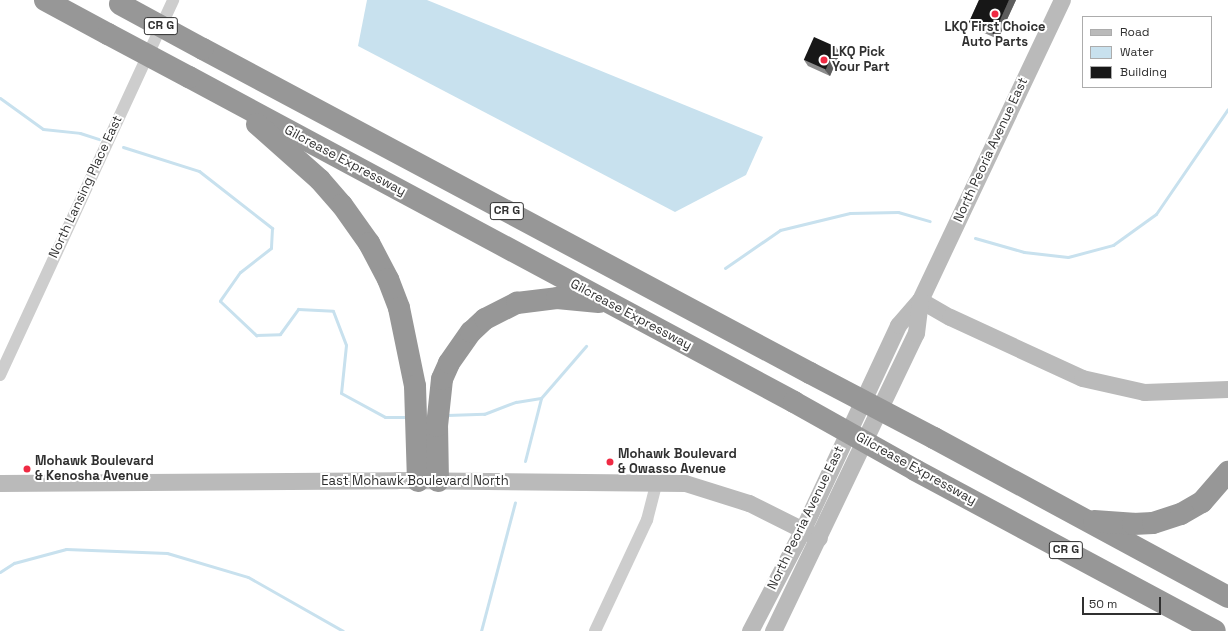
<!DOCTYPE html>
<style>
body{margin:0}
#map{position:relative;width:1228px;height:631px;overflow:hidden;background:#fff;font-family:"Space Grotesk",sans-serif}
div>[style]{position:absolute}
.water>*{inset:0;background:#c8e1ee}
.stream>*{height:3px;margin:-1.5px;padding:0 1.5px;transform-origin:1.5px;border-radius:1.5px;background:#c8e1ee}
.street>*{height:12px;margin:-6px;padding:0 6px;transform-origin:6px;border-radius:6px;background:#cdcdcd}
.secondary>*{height:17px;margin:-8.5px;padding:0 8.5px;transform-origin:8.5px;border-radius:8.5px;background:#bababa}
.highway>*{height:22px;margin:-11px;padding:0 11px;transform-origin:11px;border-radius:11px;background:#979797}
.highway-bridge>*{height:22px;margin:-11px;padding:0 11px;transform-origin:11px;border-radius:11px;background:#979797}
.wall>*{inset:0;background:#8b8b8b}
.shaded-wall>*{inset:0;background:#5d5d5d}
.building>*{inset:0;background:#171717;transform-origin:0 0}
.dots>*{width:11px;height:11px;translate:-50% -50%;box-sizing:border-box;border:2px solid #fff;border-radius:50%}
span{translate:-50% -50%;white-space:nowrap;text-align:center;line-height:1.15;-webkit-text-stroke:4px #fff;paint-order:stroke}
.shield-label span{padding:1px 3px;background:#fff;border:1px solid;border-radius:3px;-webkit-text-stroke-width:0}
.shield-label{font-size:12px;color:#303030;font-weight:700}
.poi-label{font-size:13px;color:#303030;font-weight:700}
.left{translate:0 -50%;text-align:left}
.street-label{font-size:13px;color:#303030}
.legend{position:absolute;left:1082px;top:16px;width:130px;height:72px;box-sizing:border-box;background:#fff;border:1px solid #acacac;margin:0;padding:5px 7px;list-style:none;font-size:12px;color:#303030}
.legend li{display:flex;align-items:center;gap:8px;height:20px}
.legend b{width:20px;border:1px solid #acacac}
.scale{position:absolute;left:1082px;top:597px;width:79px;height:18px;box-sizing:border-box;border:2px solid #303030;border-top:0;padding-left:5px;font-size:12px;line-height:14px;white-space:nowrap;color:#303030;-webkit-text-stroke:3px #fff;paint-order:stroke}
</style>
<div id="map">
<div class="water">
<i style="clip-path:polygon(367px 0,427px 0,763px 137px,746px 175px,675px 212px,358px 46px)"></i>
</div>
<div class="stream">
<i style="left:0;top:98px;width:53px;rotate:35.8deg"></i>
<i style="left:43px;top:129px;width:37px;rotate:6deg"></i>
<i style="left:80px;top:133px;width:20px;rotate:18deg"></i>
<i style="left:123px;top:147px;width:80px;rotate:17.5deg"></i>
<i style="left:199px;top:171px;width:93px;rotate:38deg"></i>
<i style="left:272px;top:228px;width:20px;rotate:93deg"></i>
<i style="left:271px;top:248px;width:39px;rotate:142deg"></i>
<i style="left:240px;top:272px;width:35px;rotate:125deg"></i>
<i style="left:220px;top:301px;width:50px;rotate:43.4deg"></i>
<i style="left:256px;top:335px;width:24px;rotate:-2deg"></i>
<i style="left:280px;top:334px;width:31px;rotate:-54deg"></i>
<i style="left:298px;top:309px;width:35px;rotate:3deg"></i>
<i style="left:333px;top:311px;width:36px;rotate:69deg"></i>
<i style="left:346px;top:345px;width:48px;rotate:95.9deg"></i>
<i style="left:341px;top:393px;width:50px;rotate:28.6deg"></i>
<i style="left:385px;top:417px;width:22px"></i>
<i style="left:975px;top:238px;width:51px;rotate:15.9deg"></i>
<i style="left:1024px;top:252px;width:44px;rotate:6.5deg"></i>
<i style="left:1068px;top:257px;width:47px;rotate:-14.9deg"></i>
<i style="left:1113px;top:245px;width:53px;rotate:-35.8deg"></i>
<i style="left:1156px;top:214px;width:127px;rotate:-55.6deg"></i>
<i style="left:725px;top:268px;width:67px;rotate:-34.6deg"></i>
<i style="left:780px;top:230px;width:72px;rotate:-13.7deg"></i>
<i style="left:850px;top:213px;width:48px;rotate:-1.2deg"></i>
<i style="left:898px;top:212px;width:33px;rotate:16deg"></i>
<i style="left:447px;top:415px;width:37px;rotate:-2deg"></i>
<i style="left:484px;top:414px;width:34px;rotate:-21deg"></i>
<i style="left:516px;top:402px;width:25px;rotate:-9deg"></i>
<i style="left:525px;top:461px;width:65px;rotate:-75.7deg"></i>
<i style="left:541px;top:398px;width:69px;rotate:-49.1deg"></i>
<i style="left:0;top:572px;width:17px;rotate:-33deg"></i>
<i style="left:14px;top:563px;width:54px;rotate:-15.1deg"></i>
<i style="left:66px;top:549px;width:101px;rotate:2.3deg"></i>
<i style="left:167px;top:553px;width:84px;rotate:16.5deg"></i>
<i style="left:248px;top:577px;width:109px;rotate:29.6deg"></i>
<i style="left:481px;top:631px;width:133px;rotate:-75.2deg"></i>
</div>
<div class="street">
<i style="left:0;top:375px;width:413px;rotate:-65.2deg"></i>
<i style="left:595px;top:631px;width:123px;rotate:-64.9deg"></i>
<i style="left:647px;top:520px;width:40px;rotate:-75.6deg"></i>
</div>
<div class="secondary">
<i style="left:920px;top:300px;width:34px;rotate:30deg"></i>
<i style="left:950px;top:317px;width:145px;rotate:24.8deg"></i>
<i style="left:1082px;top:378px;width:64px;rotate:12.7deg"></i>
<i style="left:1144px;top:392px;width:84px;rotate:-2deg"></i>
<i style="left:0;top:483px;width:397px;rotate:-0.4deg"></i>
<i style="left:397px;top:480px;width:288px;rotate:0.6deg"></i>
<i style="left:685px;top:483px;width:67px;rotate:17.4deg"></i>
<i style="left:749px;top:503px;width:78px;rotate:26.6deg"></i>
<i style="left:750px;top:631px;width:115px;rotate:-62.5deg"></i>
<i style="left:803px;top:529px;width:225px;rotate:-65deg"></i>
<i style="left:898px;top:325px;width:33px;rotate:-49deg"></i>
<i style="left:920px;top:300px;width:332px;rotate:-64.7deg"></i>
<i style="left:773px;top:631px;width:331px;rotate:-64.4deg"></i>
<i style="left:916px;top:333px;width:33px;rotate:-83deg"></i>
</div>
<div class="highway">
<i style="left:45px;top:0;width:72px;rotate:28.4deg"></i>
<i style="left:203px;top:49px;width:688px;rotate:28.09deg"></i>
<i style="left:189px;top:77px;width:687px;rotate:28.24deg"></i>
<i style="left:257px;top:124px;width:84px;rotate:41.6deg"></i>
<i style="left:320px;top:180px;width:33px;rotate:49deg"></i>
<i style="left:342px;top:205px;width:47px;rotate:54.6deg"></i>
<i style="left:369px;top:243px;width:41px;rotate:62.2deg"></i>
<i style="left:388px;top:279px;width:31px;rotate:69deg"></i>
<i style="left:399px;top:308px;width:80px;rotate:78.4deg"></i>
<i style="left:415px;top:386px;width:95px;rotate:88.2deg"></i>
<i style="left:934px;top:438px;width:334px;rotate:28.4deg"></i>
<i style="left:915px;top:470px;width:340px;rotate:28.2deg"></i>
<i style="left:438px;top:481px;width:55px;rotate:-91deg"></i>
<i style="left:437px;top:426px;width:47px;rotate:-83.9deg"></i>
<i style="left:442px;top:379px;width:17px;rotate:-66deg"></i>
<i style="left:449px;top:363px;width:38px;rotate:-55deg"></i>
<i style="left:471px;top:332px;width:19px;rotate:-43deg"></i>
<i style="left:485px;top:319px;width:36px;rotate:-27deg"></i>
<i style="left:517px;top:303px;width:40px;rotate:-7.1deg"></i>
<i style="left:557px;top:298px;width:42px;rotate:5.4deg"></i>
<i style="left:1094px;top:521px;width:39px;rotate:4deg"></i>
<i style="left:1133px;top:524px;width:20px;rotate:-3deg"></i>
<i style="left:1153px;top:523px;width:29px;rotate:-18deg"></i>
<i style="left:1181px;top:514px;width:24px;rotate:-30deg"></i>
<i style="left:1202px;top:502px;width:40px;rotate:-49deg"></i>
</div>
<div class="highway-bridge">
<i style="left:120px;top:4px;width:94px;rotate:28.5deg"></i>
<i style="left:108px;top:34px;width:92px;rotate:28deg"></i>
<i style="left:810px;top:373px;width:140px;rotate:27.7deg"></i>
<i style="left:794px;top:402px;width:139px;rotate:29.3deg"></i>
</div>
<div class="wall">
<i style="clip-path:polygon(979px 0,1016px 0,998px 39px,973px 28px,969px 22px)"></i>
<i style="clip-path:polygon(840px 53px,830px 76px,808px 66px,804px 60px)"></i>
</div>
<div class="shaded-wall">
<i style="clip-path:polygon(1009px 0,1016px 0,998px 39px,994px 34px)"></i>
<i style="clip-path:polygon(836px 47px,840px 53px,830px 76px,825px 70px)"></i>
</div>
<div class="building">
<i style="clip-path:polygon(979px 0,1009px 0,994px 34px,969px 22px)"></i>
<i style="left:814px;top:37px;width:24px;height:25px;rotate:24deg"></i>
</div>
<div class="dots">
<i style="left:995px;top:14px;background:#ef2a43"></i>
<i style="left:824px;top:60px;background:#ef2a43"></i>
<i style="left:610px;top:462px;background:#ef2a43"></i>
<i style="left:27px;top:469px;background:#ef2a43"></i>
</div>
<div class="shield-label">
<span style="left:161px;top:26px">CR G</span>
<span style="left:507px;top:211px">CR G</span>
<span style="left:1066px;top:550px">CR G</span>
</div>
<div class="poi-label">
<span style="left:995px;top:35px">LKQ First Choice<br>Auto Parts</span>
<span class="left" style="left:832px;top:60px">LKQ Pick<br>Your Part</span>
<span class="left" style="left:618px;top:462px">Mohawk Boulevard<br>&amp; Owasso Avenue</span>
<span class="left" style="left:35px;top:469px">Mohawk Boulevard<br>&amp; Kenosha Avenue</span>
</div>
<div class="street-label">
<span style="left:991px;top:150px;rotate:-65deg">North Peoria Avenue East</span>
<span style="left:345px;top:161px;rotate:28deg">Gilcrease Expressway</span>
<span style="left:86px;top:187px;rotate:-65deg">North Lansing Place East</span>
<span style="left:631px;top:315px;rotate:28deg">Gilcrease Expressway</span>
<span style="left:916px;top:469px;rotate:29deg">Gilcrease Expressway</span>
<span style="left:415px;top:481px">East Mohawk Boulevard North</span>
<span style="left:806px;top:518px;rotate:-64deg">North Peoria Avenue East</span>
</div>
<ul class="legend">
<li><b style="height:5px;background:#bababa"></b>Road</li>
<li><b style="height:11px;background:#c8e1ee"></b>Water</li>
<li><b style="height:11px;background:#171717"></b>Building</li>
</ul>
<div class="scale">50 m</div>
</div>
